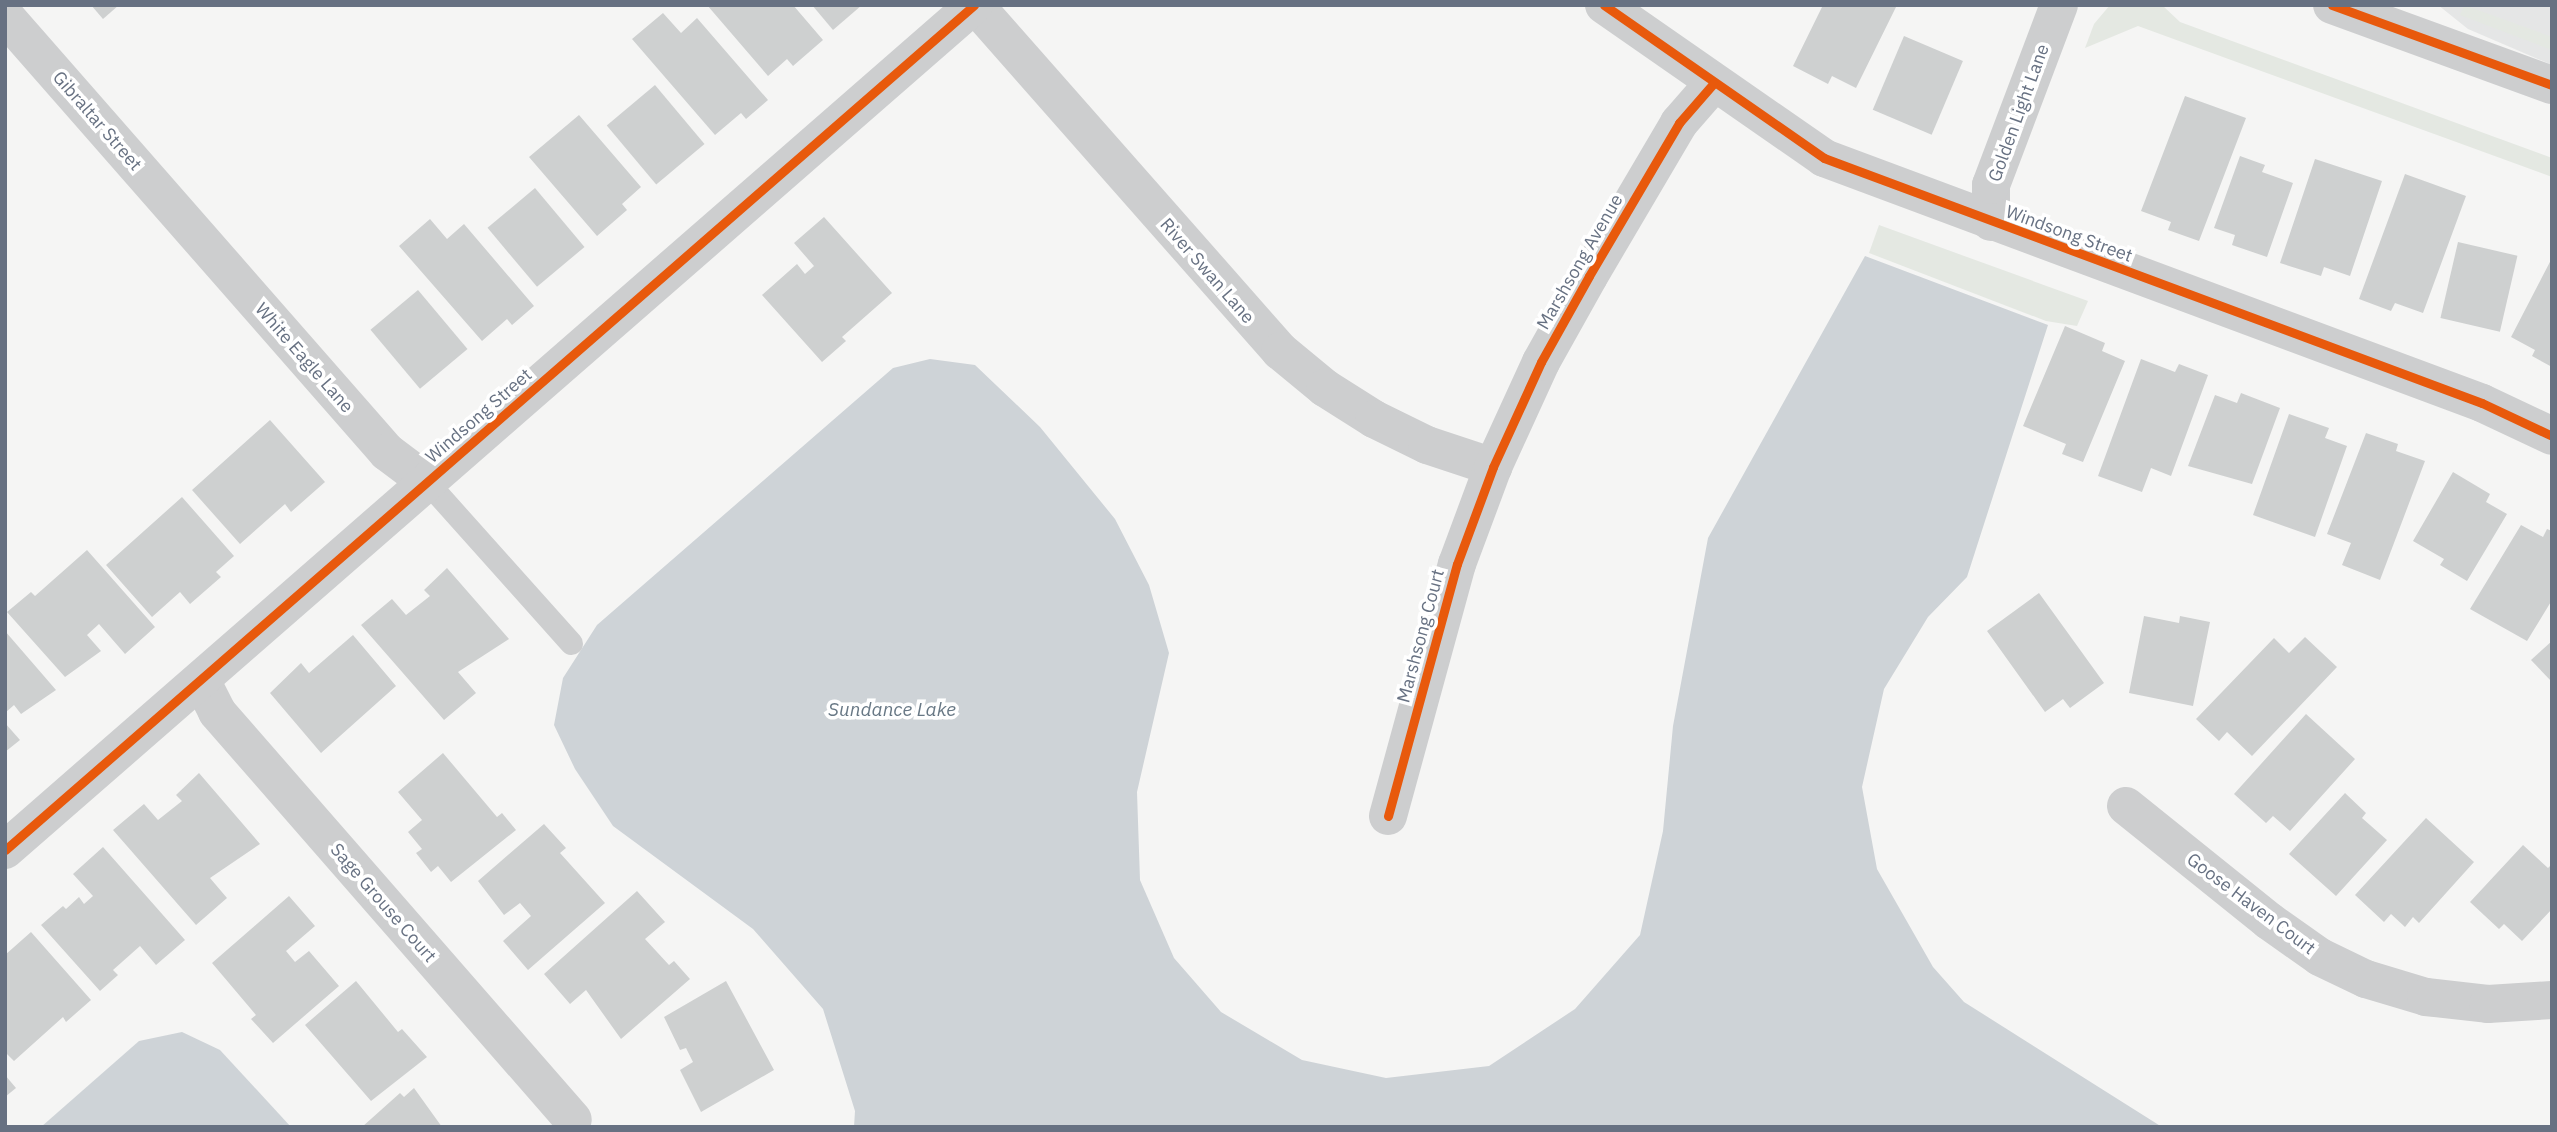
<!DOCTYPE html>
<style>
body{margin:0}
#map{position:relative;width:2557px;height:1132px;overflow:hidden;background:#f5f5f4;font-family:"IBM Plex Sans",sans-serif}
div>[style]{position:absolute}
.built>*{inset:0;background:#e5e6e6}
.green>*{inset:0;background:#e4e8e2}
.water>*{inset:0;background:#ced3d7}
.building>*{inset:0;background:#ced0d0;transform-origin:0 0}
.lane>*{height:23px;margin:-11.5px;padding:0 11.5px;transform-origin:11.5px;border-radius:11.5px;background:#cdcecf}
.street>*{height:38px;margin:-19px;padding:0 19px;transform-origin:19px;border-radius:19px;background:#cdcecf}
.cycleway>*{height:9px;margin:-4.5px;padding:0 4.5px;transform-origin:4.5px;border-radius:4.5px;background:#e8590c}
span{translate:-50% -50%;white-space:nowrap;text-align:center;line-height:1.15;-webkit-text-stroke:7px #fff;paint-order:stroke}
.street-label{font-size:18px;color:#677182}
.water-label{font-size:19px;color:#687885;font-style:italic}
.frame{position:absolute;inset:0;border:7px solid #677182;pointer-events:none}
</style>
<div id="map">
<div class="built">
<i style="clip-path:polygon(2438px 5px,2552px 5px,2552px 65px,2468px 29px)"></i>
</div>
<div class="green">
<i style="clip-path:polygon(2110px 5px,2162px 5px,2180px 22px,2552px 158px,2552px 177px,2138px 26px,2085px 48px,2094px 24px)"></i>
<i style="clip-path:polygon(2464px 5px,2552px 37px,2552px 50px,2460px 15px)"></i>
<i style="clip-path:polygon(1879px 225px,2088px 301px,2077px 326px,2046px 321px,1869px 253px)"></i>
</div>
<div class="water">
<i style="clip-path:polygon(1865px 256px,2048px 325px,1967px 577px,1928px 617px,1884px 689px,1862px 787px,1877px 869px,1933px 967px,1964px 1002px,2162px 1127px,854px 1127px,855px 1111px,823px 1009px,753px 929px,613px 826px,575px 769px,554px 725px,563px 678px,597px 625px,893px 368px,930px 359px,975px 365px,1040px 427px,1115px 519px,1149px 585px,1169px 653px,1137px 792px,1140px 880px,1174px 958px,1221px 1012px,1302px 1060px,1386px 1078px,1489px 1066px,1575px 1009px,1640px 935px,1663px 831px,1673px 726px,1708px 538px)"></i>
<i style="clip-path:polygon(182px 1032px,220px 1050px,291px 1127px,41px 1127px,139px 1041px)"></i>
</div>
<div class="building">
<i style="clip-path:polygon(91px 5px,119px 5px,103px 19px)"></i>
<i style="clip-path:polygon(707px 5px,793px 5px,823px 40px,793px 66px,787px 59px,768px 76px)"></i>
<i style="clip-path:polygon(812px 5px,862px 5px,833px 30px)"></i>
<i style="clip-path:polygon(1823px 5px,1897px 5px,1856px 88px,1832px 76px,1828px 84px,1793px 66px)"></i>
<i style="clip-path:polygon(663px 13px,681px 33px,697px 18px,768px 100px,746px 119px,741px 113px,715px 135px,632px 39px)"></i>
<i style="left:1904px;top:36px;width:64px;height:80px;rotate:23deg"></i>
<i style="left:655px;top:85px;width:77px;height:63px;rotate:50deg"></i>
<i style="clip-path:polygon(2185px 96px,2246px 118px,2199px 241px,2168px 230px,2171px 222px,2141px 211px)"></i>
<i style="clip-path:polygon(579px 115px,641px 187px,622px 204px,627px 210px,597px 236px,529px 157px)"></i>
<i style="clip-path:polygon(2240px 156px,2265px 165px,2262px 172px,2293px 183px,2267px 257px,2232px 245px,2235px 235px,2214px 228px)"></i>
<i style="clip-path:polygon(2315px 159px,2382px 181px,2350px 276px,2324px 267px,2321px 276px,2280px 263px)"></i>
<i style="clip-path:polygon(2405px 174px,2466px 196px,2423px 313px,2395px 303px,2391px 311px,2359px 299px)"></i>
<i style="left:535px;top:188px;width:77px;height:62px;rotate:50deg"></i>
<i style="clip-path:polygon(824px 217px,892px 293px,842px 337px,846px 341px,822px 362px,762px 295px,797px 264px,805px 274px,814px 266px,794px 243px)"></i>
<i style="clip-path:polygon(430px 219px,447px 239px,464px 224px,534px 306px,512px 325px,507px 319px,482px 341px,399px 246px)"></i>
<i style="left:2458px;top:242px;width:61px;height:78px;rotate:13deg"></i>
<i style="clip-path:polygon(2552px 258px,2552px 367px,2532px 356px,2535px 350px,2511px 337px)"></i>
<i style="left:418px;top:290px;width:77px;height:62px;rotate:50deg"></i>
<i style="clip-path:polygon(2065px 326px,2105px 343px,2102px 351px,2125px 361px,2083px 462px,2062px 454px,2066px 444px,2023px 426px)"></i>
<i style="clip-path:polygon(2141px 359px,2175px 372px,2179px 364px,2208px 375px,2171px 476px,2151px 468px,2142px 492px,2098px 476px)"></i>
<i style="clip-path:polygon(2241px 393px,2280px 408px,2252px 484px,2188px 466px,2215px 395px,2237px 403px)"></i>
<i style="clip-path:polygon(2289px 414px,2329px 428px,2325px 438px,2347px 446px,2315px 537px,2253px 515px)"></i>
<i style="clip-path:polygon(270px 420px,325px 482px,291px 512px,285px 504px,240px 544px,192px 490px)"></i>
<i style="clip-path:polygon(2366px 433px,2398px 444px,2396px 451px,2425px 461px,2380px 580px,2342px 565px,2351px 543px,2327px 534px)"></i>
<i style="clip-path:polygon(2453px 472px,2490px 494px,2486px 502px,2507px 514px,2467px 581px,2440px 565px,2444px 559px,2413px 541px)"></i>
<i style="clip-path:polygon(182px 497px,234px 556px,216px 572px,221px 577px,190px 604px,180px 592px,152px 617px,106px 565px)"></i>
<i style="clip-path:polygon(2521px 525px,2543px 537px,2547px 529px,2552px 531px,2552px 600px,2527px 641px,2470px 609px)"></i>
<i style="clip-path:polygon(87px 550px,155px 627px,125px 654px,99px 624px,87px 635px,101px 651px,65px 677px,7px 612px,31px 592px,35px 596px)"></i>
<i style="clip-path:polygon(447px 568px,509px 639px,458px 672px,476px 693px,444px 720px,361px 625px,392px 599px,406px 615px,430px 596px,424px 590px)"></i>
<i style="clip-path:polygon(2039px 593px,2104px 683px,2070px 708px,2063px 699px,2045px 712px,1987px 631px)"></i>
<i style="clip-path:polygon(2144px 616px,2179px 623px,2180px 616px,2210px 622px,2193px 706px,2129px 693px)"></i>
<i style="clip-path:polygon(5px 631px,56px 690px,21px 714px,14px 705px,5px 713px)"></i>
<i style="clip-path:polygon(353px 635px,396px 686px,321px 753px,270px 693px,301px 663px,309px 673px)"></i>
<i style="clip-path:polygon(2305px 637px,2337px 667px,2252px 756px,2227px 732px,2219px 741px,2196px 719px,2274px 638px,2289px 653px)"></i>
<i style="clip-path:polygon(2552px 641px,2552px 682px,2531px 660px)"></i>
<i style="clip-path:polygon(2306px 714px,2355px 759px,2290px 831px,2273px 816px,2266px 823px,2234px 794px)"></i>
<i style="clip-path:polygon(5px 723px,20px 740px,5px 752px)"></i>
<i style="clip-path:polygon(443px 753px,497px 817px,502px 813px,516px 830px,451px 882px,438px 866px,431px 872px,416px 853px,422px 849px,408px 832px,422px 820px,398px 792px)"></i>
<i style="clip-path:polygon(199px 773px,260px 844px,210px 878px,227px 898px,196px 925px,113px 830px,144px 804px,158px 820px,182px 801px,176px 795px)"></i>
<i style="clip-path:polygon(2345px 793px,2366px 813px,2362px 818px,2387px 840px,2336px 896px,2289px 854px)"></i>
<i style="clip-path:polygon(2426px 818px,2474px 862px,2419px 923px,2413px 917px,2405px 927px,2391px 914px,2384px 922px,2355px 895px)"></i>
<i style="clip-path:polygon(544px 824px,566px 848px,560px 853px,605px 903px,528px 970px,503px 941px,531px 916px,520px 903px,504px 915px,478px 881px)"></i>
<i style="clip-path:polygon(2523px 845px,2548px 868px,2552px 864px,2552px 909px,2522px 941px,2504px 924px,2499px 929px,2470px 902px)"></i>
<i style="clip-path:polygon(103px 847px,185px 940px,156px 965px,140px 946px,113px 970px,118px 975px,100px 991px,41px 925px,63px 906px,66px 909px,79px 897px,84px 904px,93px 896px,73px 874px)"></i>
<i style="clip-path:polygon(637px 891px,665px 922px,645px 939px,669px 965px,674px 961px,690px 979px,621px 1039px,586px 990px,570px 1004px,544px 974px)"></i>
<i style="clip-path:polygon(289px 896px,315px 926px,286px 951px,295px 962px,309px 951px,339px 986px,273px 1043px,251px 1019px,256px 1015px,212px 963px)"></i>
<i style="clip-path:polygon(31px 932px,91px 1000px,66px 1022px,63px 1017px,14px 1061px,5px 1052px,5px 955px)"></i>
<i style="clip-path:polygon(356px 981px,398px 1032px,402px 1029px,427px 1057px,371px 1101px,305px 1025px)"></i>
<i style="clip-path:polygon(726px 981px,774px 1070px,701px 1112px,680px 1070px,693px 1062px,686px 1048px,680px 1050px,664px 1017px)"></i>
<i style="clip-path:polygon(5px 1075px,16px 1088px,5px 1097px)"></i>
<i style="clip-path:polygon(414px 1088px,442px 1127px,362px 1127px,400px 1093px,404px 1097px)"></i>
</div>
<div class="lane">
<i style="left:427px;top:482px;width:216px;rotate:48.2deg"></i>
</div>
<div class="street">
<i style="left:975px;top:5px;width:461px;rotate:48.6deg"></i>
<i style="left:1280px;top:351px;width:58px;rotate:39.4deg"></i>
<i style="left:1325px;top:388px;width:58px;rotate:32.3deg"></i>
<i style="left:1374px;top:419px;width:59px;rotate:26.1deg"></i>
<i style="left:1427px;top:445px;width:70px;rotate:18.4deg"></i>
<i style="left:1604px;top:5px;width:268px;rotate:34.8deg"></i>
<i style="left:1824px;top:158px;width:702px;rotate:20.42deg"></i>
<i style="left:2482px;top:403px;width:77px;rotate:25.2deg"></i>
<i style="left:2332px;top:5px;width:234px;rotate:20deg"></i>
<i style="left:5px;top:16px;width:580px;rotate:48.78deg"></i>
<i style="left:387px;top:452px;width:50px;rotate:36.9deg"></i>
<i style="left:1991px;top:222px;width:37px;rotate:-90deg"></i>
<i style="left:1991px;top:185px;width:192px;rotate:-69.3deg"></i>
<i style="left:201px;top:680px;width:36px;rotate:63deg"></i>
<i style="left:217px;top:712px;width:541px;rotate:48.89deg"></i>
<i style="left:2126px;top:806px;width:184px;rotate:38.8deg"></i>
<i style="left:2269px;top:921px;width:62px;rotate:35.2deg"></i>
<i style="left:2320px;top:957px;width:51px;rotate:25.6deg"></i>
<i style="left:2366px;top:979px;width:63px;rotate:16.7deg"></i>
<i style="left:2426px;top:997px;width:62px;rotate:6.4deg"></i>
<i style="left:2488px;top:1004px;width:64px;rotate:-3.6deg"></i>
<i style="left:1388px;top:816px;width:261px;rotate:-74.7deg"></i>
<i style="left:1457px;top:564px;width:103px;rotate:-69.6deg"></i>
<i style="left:1493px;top:467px;width:115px;rotate:-65.4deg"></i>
<i style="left:1541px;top:362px;width:98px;rotate:-60.8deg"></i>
<i style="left:1589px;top:276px;width:178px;rotate:-59.5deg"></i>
<i style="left:1679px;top:123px;width:52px;rotate:-48.9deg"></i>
<i style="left:5px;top:850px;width:1286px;rotate:-41.09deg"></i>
</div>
<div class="cycleway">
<i style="left:1604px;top:5px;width:268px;rotate:34.8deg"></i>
<i style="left:1824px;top:158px;width:702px;rotate:20.42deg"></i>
<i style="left:2482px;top:403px;width:77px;rotate:25.2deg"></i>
<i style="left:2332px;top:5px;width:234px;rotate:20deg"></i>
<i style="left:1388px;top:816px;width:261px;rotate:-74.7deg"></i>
<i style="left:1457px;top:564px;width:103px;rotate:-69.6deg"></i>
<i style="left:1493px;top:467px;width:115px;rotate:-65.4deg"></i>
<i style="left:1541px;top:362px;width:98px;rotate:-60.8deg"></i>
<i style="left:1589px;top:276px;width:178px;rotate:-59.5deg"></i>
<i style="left:1679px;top:123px;width:52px;rotate:-48.9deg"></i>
<i style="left:5px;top:850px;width:1286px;rotate:-41.09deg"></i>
</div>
<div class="street-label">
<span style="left:2019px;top:113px;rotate:-70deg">Golden Light Lane</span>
<span style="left:97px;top:121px;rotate:49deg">Gibraltar Street</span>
<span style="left:2069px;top:234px;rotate:20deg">Windsong Street</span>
<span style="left:1580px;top:262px;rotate:-60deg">Marshsong Avenue</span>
<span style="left:1207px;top:271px;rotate:49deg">River Swan Lane</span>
<span style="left:304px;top:358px;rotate:49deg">White Eagle Lane</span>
<span style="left:479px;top:416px;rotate:-41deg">Windsong Street</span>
<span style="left:1421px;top:636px;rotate:-75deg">Marshsong Court</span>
<span style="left:383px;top:903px;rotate:49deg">Sage Grouse Court</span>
<span style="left:2251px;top:904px;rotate:37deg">Goose Haven Court</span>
</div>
<div class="water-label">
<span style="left:892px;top:710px">Sundance Lake</span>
</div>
<div class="frame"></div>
</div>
